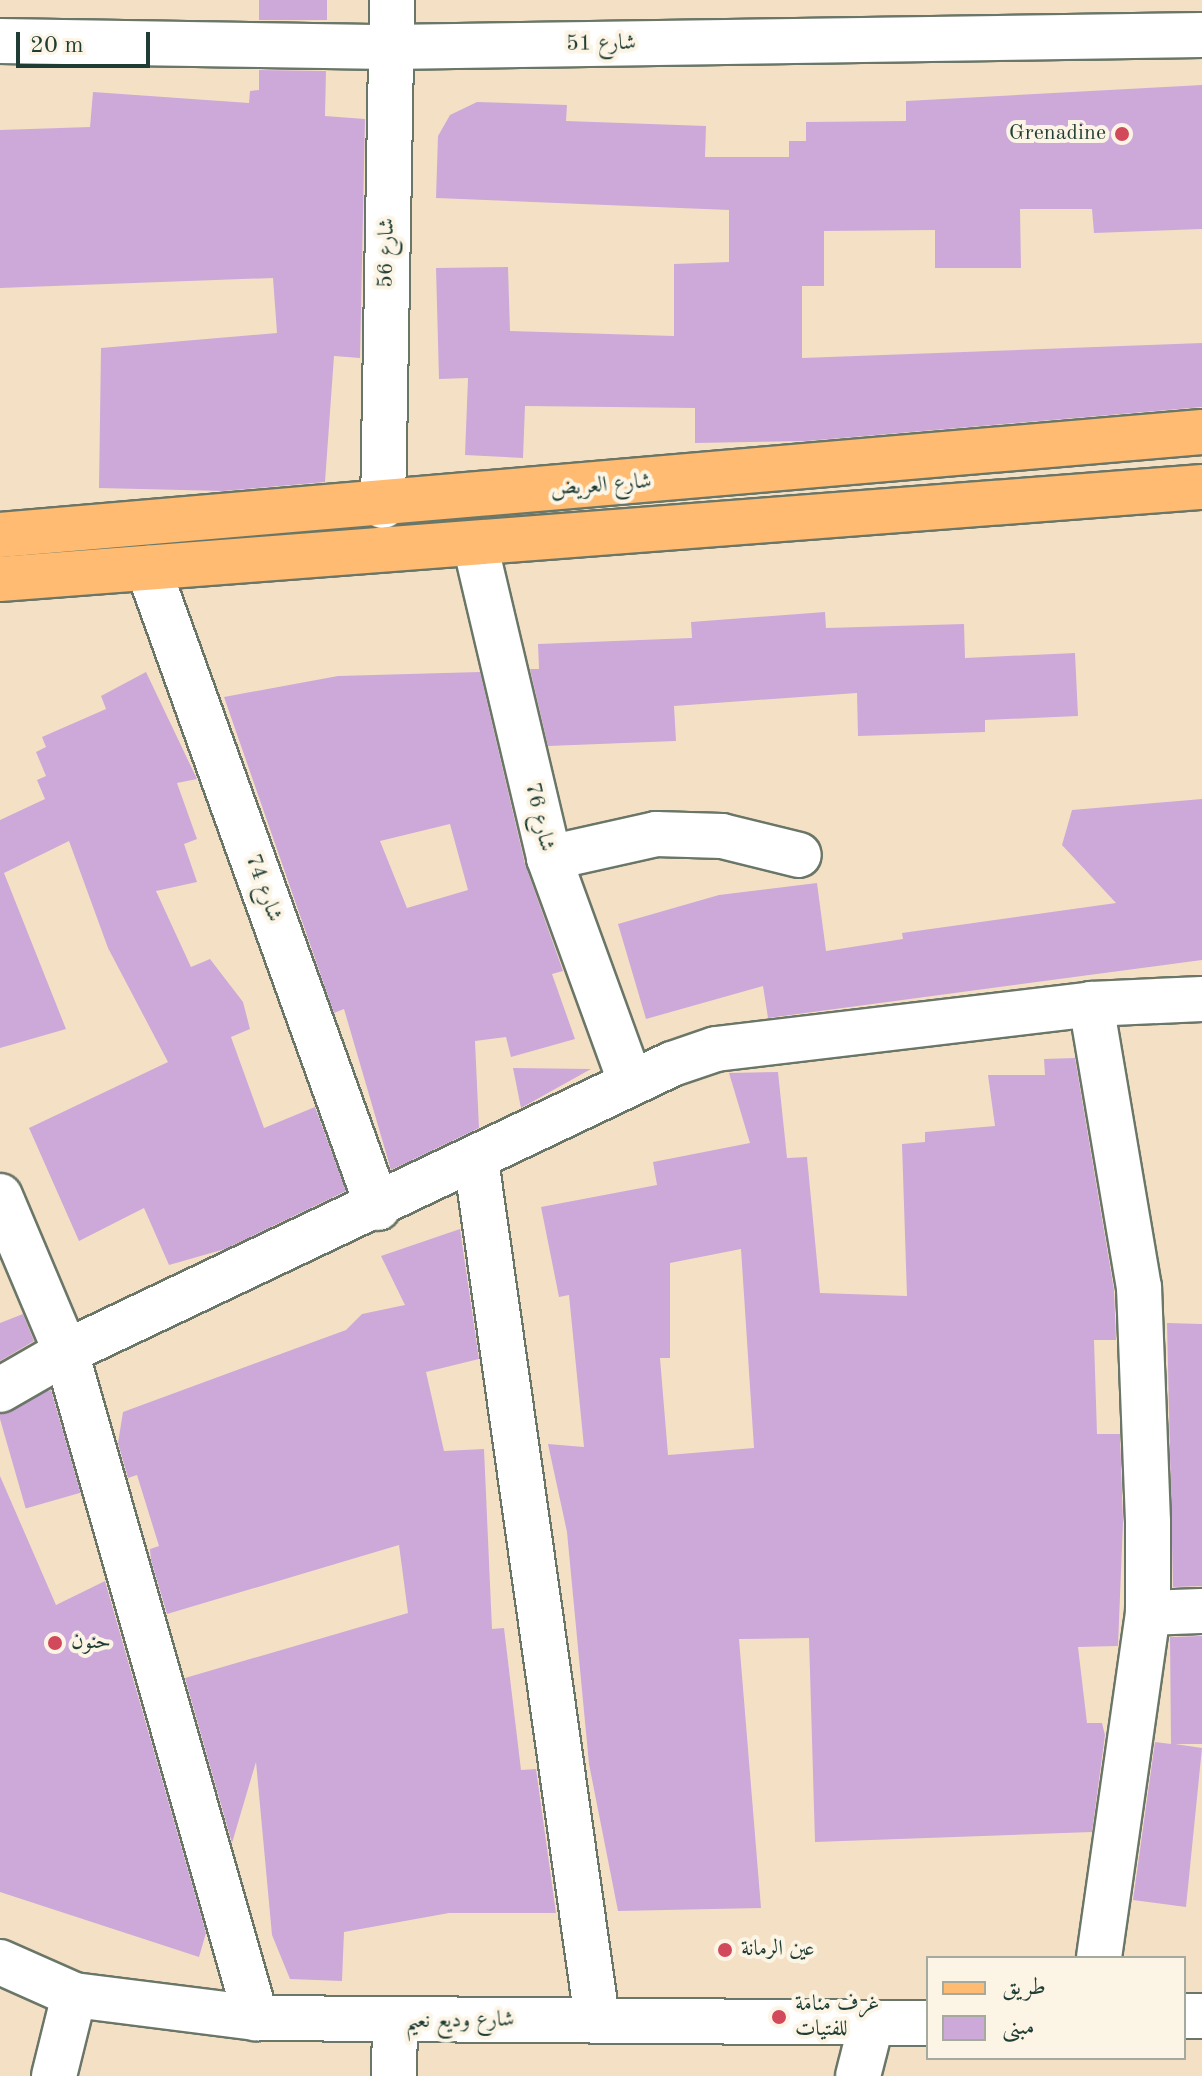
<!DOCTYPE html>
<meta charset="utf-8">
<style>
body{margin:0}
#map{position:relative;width:1202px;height:2076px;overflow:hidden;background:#f4e1c5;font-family:"Old Standard TT",Amiri,serif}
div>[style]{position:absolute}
.building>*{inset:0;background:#cda9d9;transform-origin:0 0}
.roads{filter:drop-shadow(2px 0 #6a7667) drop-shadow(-2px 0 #6a7667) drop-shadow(0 2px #6a7667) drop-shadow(0 -2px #6a7667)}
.minor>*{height:44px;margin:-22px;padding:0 22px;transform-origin:22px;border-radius:22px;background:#fff}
.major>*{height:44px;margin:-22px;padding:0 22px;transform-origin:22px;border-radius:22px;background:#febb71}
.dots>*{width:22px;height:22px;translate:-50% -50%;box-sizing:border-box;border:4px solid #fcf5e5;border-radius:50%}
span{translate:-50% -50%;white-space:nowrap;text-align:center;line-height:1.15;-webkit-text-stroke:8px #fcf5e5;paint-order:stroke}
.street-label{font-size:22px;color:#1f3d34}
.poi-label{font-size:22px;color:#1f3d34}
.right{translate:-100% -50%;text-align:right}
.left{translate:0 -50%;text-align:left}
.legend{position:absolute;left:926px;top:1956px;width:260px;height:104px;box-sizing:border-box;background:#fcf5e5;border:2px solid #a4ab9e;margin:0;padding:10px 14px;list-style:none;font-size:24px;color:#1f3d34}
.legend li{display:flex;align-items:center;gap:16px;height:40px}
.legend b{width:40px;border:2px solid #a4ab9e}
.scale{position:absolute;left:16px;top:32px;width:134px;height:36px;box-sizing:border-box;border:4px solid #1f3d34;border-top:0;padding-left:10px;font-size:24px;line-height:28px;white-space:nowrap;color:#1f3d34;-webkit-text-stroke:6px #fcf5e5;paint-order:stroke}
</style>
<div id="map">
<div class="building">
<i style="left:259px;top:0;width:68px;height:20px"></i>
<i style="clip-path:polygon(259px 70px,326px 71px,325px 116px,365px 119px,360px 358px,334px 356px,325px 482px,223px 491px,99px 488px,101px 348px,277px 333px,273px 278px,0 288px,0 130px,90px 127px,93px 92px,249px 103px,250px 91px,259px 90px)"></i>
<i style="clip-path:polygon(1202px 85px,1202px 229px,1094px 233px,1092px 209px,1020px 209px,1021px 268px,935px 268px,935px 230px,824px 231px,824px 286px,802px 286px,802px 358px,1202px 343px,1202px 407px,806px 441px,695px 443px,695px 408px,525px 406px,523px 458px,465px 455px,468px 378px,439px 379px,436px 268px,508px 267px,510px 331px,674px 336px,674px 264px,729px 262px,729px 210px,436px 198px,438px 136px,450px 115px,477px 102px,567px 105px,566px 121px,706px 126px,705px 157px,789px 157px,789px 141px,806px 141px,806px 122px,906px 121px,906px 101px)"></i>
<i style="clip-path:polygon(825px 612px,826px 628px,964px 624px,965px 658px,1075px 653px,1078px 716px,985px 720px,985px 732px,858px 736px,857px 693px,674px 706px,676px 741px,548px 746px,530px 669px,539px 669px,538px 644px,692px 638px,691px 622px)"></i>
<i style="clip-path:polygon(146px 672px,197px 779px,177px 783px,197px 839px,184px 844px,197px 882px,156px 891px,191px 967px,210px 959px,243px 1002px,250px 1029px,231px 1037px,264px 1128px,315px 1107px,346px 1191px,225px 1249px,169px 1265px,144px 1208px,79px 1241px,29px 1128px,168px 1062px,108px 948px,69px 841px,4px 873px,66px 1029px,0 1048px,0 820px,45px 799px,37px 780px,46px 776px,36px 752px,46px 747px,42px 737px,106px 709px,101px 696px)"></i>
<i style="clip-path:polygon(evenodd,480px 672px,525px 864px,563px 971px,552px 974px,575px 1039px,511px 1057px,506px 1037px,475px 1041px,479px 1128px,391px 1170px,344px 1009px,334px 1013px,224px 697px,338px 676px,480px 672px,450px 824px,468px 890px,407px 908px,380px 841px,450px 824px)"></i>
<i style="clip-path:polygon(1202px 799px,1202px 960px,768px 1018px,763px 986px,646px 1019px,618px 924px,719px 895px,817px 883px,826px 951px,903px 939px,902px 933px,1116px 903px,1062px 845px,1072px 810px)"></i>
<i style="clip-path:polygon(evenodd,1075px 1058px,1114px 1290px,1116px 1340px,1094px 1340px,1097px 1434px,1120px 1434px,1123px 1522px,1118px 1646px,1078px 1647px,1087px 1723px,1102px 1723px,1105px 1735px,1092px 1832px,815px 1842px,809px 1638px,739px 1639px,761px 1908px,618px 1911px,589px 1764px,567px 1532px,548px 1444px,584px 1447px,569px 1295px,559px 1297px,541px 1207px,657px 1185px,653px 1162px,750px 1143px,729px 1073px,778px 1072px,787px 1158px,807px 1157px,820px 1293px,907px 1296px,902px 1144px,925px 1142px,925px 1132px,995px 1126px,988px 1075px,1045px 1075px,1044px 1059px,1075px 1058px,741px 1249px,754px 1448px,668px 1455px,660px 1358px,670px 1358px,670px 1263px,741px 1249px)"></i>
<i style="clip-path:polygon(513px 1068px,591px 1069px,521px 1108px)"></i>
<i style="clip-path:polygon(460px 1229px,479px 1359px,426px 1372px,444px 1451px,484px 1449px,492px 1629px,504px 1628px,521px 1770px,536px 1769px,556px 1913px,449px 1913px,344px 1932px,342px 1981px,290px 1979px,272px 1935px,256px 1762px,232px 1843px,185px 1678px,408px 1613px,399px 1545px,167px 1614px,151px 1560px,150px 1549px,159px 1546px,137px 1475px,128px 1478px,118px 1443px,123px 1412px,346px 1330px,362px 1314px,405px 1305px,381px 1256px)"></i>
<i style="clip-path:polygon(23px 1314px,34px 1341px,0 1361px,0 1323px)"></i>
<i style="clip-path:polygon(1167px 1323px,1202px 1324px,1202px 1586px,1173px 1587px)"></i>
<i style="left:51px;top:1390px;width:107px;height:57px;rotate:74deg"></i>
<i style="clip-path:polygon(0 1476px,56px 1605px,105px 1581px,206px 1933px,199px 1957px,0 1892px)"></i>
<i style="clip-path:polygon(1202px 1636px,1202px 1744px,1175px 1744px,1202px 1748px,1186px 1907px,1133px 1900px,1155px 1742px,1171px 1744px,1170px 1637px)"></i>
</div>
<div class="roads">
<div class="minor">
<i style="left:0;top:41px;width:390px;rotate:0.9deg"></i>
<i style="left:390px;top:47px;width:812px;rotate:-0.85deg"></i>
<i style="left:383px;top:506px;width:506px;rotate:-88.98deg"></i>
<i style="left:475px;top:544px;width:323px;rotate:76.7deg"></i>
<i style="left:549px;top:858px;width:237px;rotate:70deg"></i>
<i style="left:148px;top:568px;width:680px;rotate:70.23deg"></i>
<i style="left:549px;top:858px;width:110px;rotate:-12.6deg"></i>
<i style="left:656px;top:834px;width:66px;rotate:1.7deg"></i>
<i style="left:722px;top:836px;width:79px;rotate:13.9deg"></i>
<i style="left:1091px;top:1004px;width:287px;rotate:80.4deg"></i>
<i style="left:1139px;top:1287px;width:235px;rotate:87.8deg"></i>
<i style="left:1148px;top:1522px;width:91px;rotate:90deg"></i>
<i style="left:1148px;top:1613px;width:348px;rotate:98.1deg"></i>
<i style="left:476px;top:1160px;width:867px;rotate:81.98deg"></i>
<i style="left:0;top:1196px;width:169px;rotate:67.1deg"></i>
<i style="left:66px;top:1352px;width:693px;rotate:74.08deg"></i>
<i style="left:0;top:1390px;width:76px;rotate:-29.9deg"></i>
<i style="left:66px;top:1352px;width:671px;rotate:-25.42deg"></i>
<i style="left:672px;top:1064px;width:46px;rotate:-18.8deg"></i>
<i style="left:716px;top:1049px;width:378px;rotate:-6.8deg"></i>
<i style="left:1091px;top:1004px;width:111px;rotate:-2.6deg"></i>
<i style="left:1148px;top:1613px;width:54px;rotate:-2.1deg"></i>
<i style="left:0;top:1962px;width:81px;rotate:24deg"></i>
<i style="left:74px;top:1995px;width:183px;rotate:7.2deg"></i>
<i style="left:256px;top:2018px;width:672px;rotate:0.43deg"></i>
<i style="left:1184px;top:2016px;width:18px"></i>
<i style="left:54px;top:2076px;width:83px;rotate:-76.1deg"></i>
<i style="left:394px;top:2076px;width:54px;rotate:-88.9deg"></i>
<i style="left:858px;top:2076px;width:53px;rotate:-75.7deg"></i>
</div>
<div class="major">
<i style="left:0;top:535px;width:1206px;rotate:-4.9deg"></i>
<i style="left:0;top:579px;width:1206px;rotate:-4.38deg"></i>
</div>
</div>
<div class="dots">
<i style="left:1122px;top:134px;background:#d1495b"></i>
<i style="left:55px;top:1643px;background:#d1495b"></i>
<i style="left:725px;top:1950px;background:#d1495b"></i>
<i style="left:779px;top:2017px;background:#d1495b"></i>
</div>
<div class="street-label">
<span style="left:601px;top:44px;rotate:-1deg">شارع 51</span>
<span style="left:387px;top:253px;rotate:-89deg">شارع 56</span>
<span style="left:601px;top:486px;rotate:-5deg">شارع العريض</span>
<span style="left:539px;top:817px;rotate:77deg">شارع 76</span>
<span style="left:263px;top:888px;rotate:70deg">شارع 74</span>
<span style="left:460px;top:2021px;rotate:-1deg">شارع وديع نعيم</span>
</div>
<div class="poi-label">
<span class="right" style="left:1106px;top:134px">Grenadine</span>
<span class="left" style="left:71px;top:1643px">حنون</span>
<span class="left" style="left:741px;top:1950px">عين الرمانة</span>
<span class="left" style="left:795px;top:2017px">غرف منامة<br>للفتيات</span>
</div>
<ul class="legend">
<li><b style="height:10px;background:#febb71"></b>طريق</li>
<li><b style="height:22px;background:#cda9d9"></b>مبنى</li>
</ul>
<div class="scale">20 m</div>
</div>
